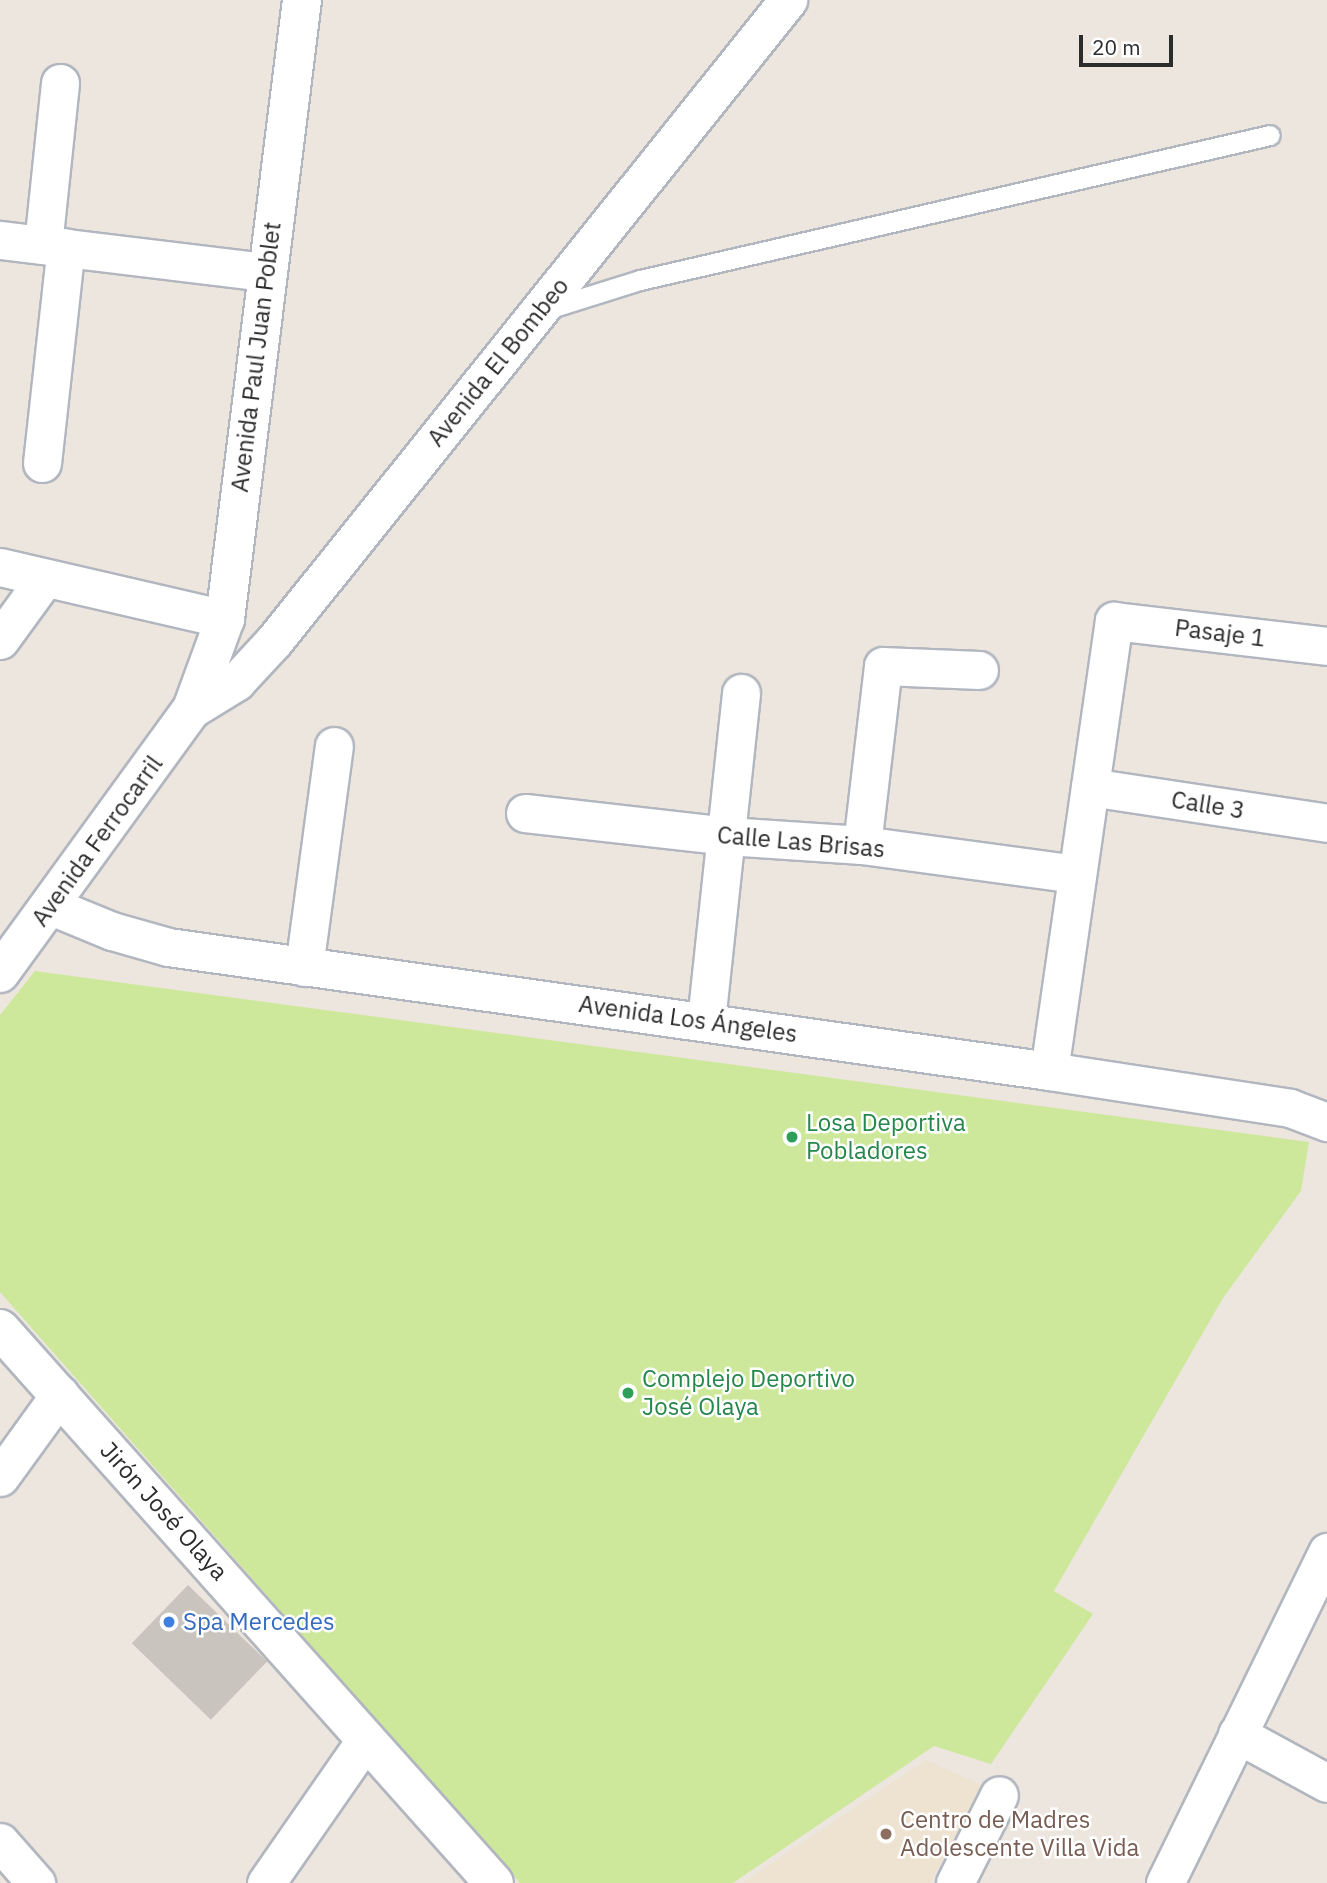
<!DOCTYPE html>
<meta charset="utf-8">
<style>
body{margin:0}
#map{position:relative;width:1327px;height:1883px;overflow:hidden;background:#ede6df;font-family:"IBM Plex Sans",sans-serif}
div>[style]{position:absolute}
.education>*{inset:0;background:#eee2d0}
.pitch>*{inset:0;background:#cde89b}
.building>*{inset:0;background:#c9c4bd;transform-origin:0 0}
.roads{filter:drop-shadow(2px 0 #b2b6bf) drop-shadow(-2px 0 #b2b6bf) drop-shadow(0 2px #b2b6bf) drop-shadow(0 -2px #b2b6bf)}
.lane>*{height:19px;margin:-9.5px;padding:0 9.5px;transform-origin:9.5px;border-radius:9.5px;background:#fff}
.street>*{height:37px;margin:-18.5px;padding:0 18.5px;transform-origin:18.5px;border-radius:18.5px;background:#fff}
.secondary>*{height:38px;margin:-19px;padding:0 19px;transform-origin:19px;border-radius:19px;background:#fff}
.dots>*{width:19px;height:19px;translate:-50% -50%;box-sizing:border-box;border:4px solid #fff;border-radius:50%}
span{translate:-50% -50%;white-space:nowrap;text-align:center;line-height:1.15;-webkit-text-stroke:5px #fff;paint-order:stroke}
.street-label{font-size:24px;color:#2c2c2c}
.leisure-label{font-size:24px;color:#27864d}
.left{translate:0 -50%;text-align:left}
.shop-label{font-size:24px;color:#366cbe}
.education-label{font-size:24px;color:#785e54}
.scale{position:absolute;left:1079px;top:35px;width:94px;height:32px;box-sizing:border-box;border:4px solid #2c2c2c;border-top:0;padding-left:9px;font-size:21px;line-height:24px;white-space:nowrap;color:#2c2c2c;-webkit-text-stroke:5px #fff;paint-order:stroke}
</style>
<div id="map">
<div class="education">
<i style="clip-path:polygon(926px 1760px,981px 1785px,930px 1883px,743px 1883px)"></i>
</div>
<div class="pitch">
<i style="clip-path:polygon(35px 971px,1309px 1142px,1301px 1191px,1223px 1298px,1054px 1591px,1093px 1614px,991px 1764px,934px 1746px,733px 1883px,520px 1883px,0 1292px,0 1015px)"></i>
</div>
<div class="building">
<i style="left:188px;top:1585px;width:110px;height:81px;rotate:44deg"></i>
</div>
<div class="roads">
<div class="lane">
<i style="left:544px;top:310px;width:101px;rotate:-17.4deg"></i>
<i style="left:640px;top:280px;width:646px;rotate:-12.96deg"></i>
</div>
<div class="street">
<i style="left:0;top:240px;width:268px;rotate:6.9deg"></i>
<i style="left:43px;top:245px;width:163px;rotate:-84deg"></i>
<i style="left:42px;top:463px;width:217px;rotate:-83.7deg"></i>
<i style="left:0;top:567px;width:231px;rotate:13deg"></i>
<i style="left:0;top:640px;width:77px;rotate:-54deg"></i>
<i style="left:192px;top:709px;width:52px;rotate:-31.5deg"></i>
<i style="left:236px;top:682px;width:56px;rotate:-47.2deg"></i>
<i style="left:274px;top:641px;width:822px;rotate:-51.27deg"></i>
<i style="left:1090px;top:787px;width:240px;rotate:8.6deg"></i>
<i style="left:525px;top:813px;width:203px;rotate:6.5deg"></i>
<i style="left:727px;top:836px;width:135px;rotate:3.8deg"></i>
<i style="left:862px;top:845px;width:217px;rotate:7.7deg"></i>
<i style="left:862px;top:845px;width:180px;rotate:-83.3deg"></i>
<i style="left:883px;top:666px;width:96px;rotate:2.4deg"></i>
<i style="left:51px;top:906px;width:66px;rotate:22.3deg"></i>
<i style="left:112px;top:931px;width:58px;rotate:15.9deg"></i>
<i style="left:168px;top:947px;width:890px;rotate:8.01deg"></i>
<i style="left:1049px;top:1071px;width:244px;rotate:8.7deg"></i>
<i style="left:1290px;top:1108px;width:40px;rotate:21deg"></i>
<i style="left:304px;top:967px;width:223px;rotate:-82.3deg"></i>
<i style="left:706px;top:1021px;width:330px;rotate:-83.9deg"></i>
<i style="left:1049px;top:1071px;width:455px;rotate:-81.8deg"></i>
<i style="left:1114px;top:621px;width:214px;rotate:6.7deg"></i>
<i style="left:0;top:1477px;width:102px;rotate:-54.1deg"></i>
<i style="left:1237px;top:1734px;width:102px;rotate:28.6deg"></i>
<i style="left:0;top:1842px;width:55px;rotate:48.7deg"></i>
<i style="left:266px;top:1883px;width:175px;rotate:-55.2deg"></i>
<i style="left:955px;top:1883px;width:98px;rotate:-63.4deg"></i>
<i style="left:1165px;top:1883px;width:369px;rotate:-63.9deg"></i>
</div>
<div class="secondary">
<i style="left:0;top:973px;width:326px;rotate:-54deg"></i>
<i style="left:192px;top:709px;width:96px;rotate:-69.9deg"></i>
<i style="left:225px;top:619px;width:624px;rotate:-82.91deg"></i>
<i style="left:0;top:1329px;width:742px;rotate:48.28deg"></i>
</div>
</div>
<div class="dots">
<i style="left:792px;top:1137px;background:#2e9e5b"></i>
<i style="left:628px;top:1393px;background:#2e9e5b"></i>
<i style="left:169px;top:1622px;background:#3f7fe0"></i>
<i style="left:886px;top:1834px;background:#8d6e63"></i>
</div>
<div class="street-label">
<span style="left:256px;top:357px;rotate:-83deg">Avenida Paul Juan Poblet</span>
<span style="left:498px;top:362px;rotate:-51deg">Avenida El Bombeo</span>
<span style="left:1220px;top:633px;rotate:7deg">Pasaje 1</span>
<span style="left:1208px;top:805px;rotate:9deg">Calle 3</span>
<span style="left:97px;top:841px;rotate:-54deg">Avenida Ferrocarril</span>
<span style="left:801px;top:842px;rotate:5deg">Calle Las Brisas</span>
<span style="left:688px;top:1019px;rotate:8deg">Avenida Los Ángeles</span>
<span style="left:164px;top:1511px;rotate:48deg">Jirón José Olaya</span>
</div>
<div class="leisure-label">
<span class="left" style="left:806px;top:1137px">Losa Deportiva<br>Pobladores</span>
<span class="left" style="left:642px;top:1393px">Complejo Deportivo<br>José Olaya</span>
</div>
<div class="shop-label">
<span class="left" style="left:183px;top:1622px">Spa Mercedes</span>
</div>
<div class="education-label">
<span class="left" style="left:900px;top:1834px">Centro de Madres<br>Adolescente Villa Vida</span>
</div>
<div class="scale">20 m</div>
</div>
